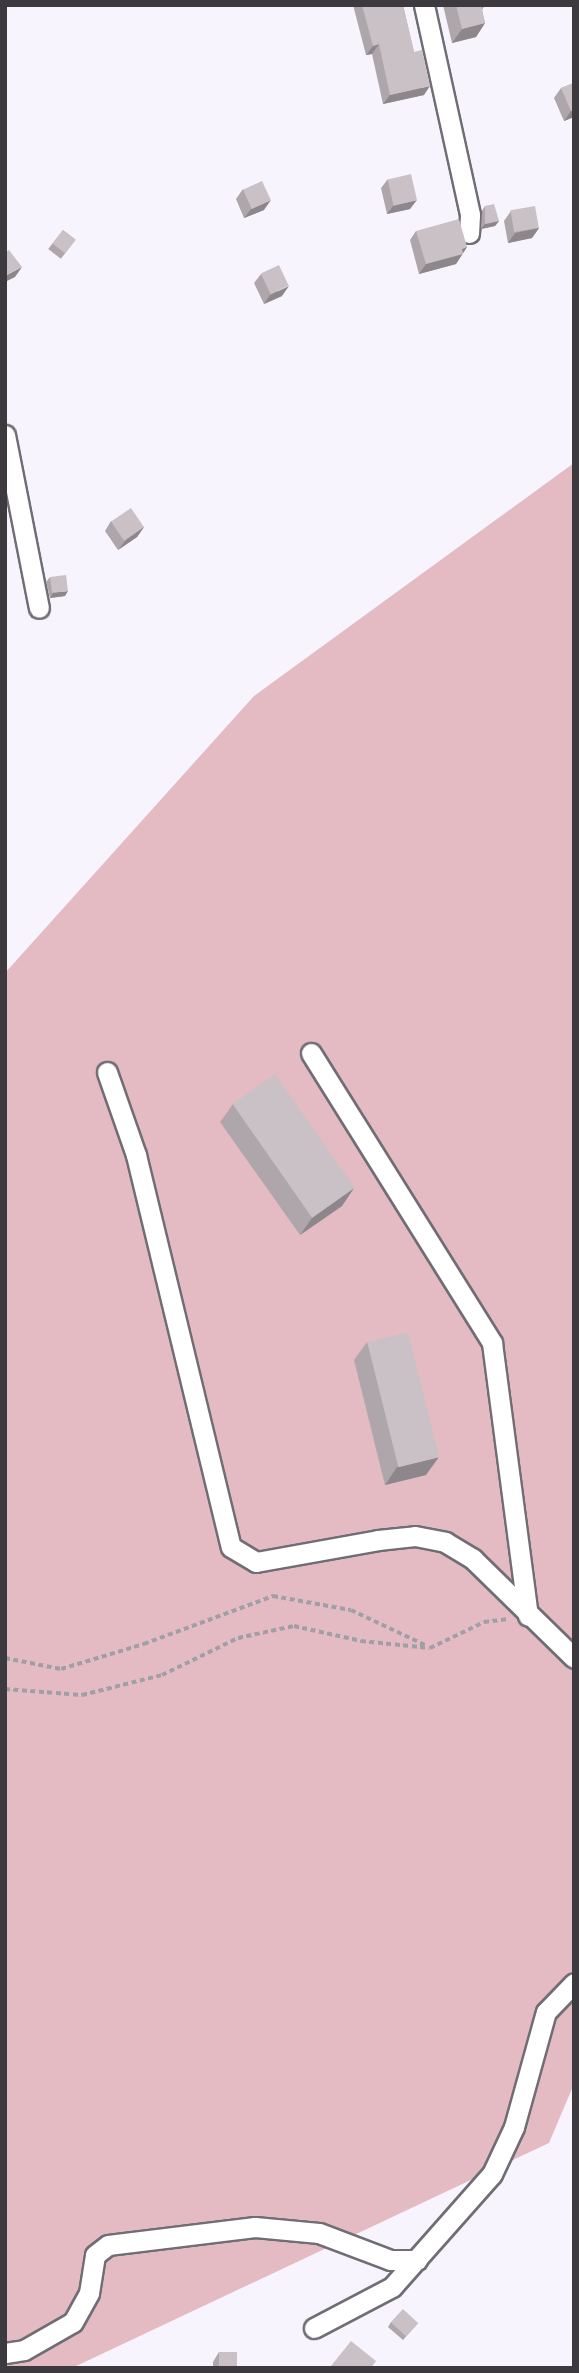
<!DOCTYPE html>
<style>
body{margin:0}
#map{position:relative;width:579px;height:2373px;overflow:hidden;background:#f7f4fd;font-family:"Zilla Slab",serif}
div>[style]{position:absolute}
.green>*{inset:0;background:#e4bbc2}
.path>*{height:3.5px;margin-top:-1.75px;transform-origin:0;background:repeating-linear-gradient(90deg,#a19fa6 0 5px,transparent 0 8.5px)}
.roads{filter:drop-shadow(2px 0 #706d75) drop-shadow(-2px 0 #706d75) drop-shadow(0 2px #706d75) drop-shadow(0 -2px #706d75)}
.minor>*{height:19px;margin:-9.5px;padding:0 9.5px;transform-origin:9.5px;border-radius:9.5px;background:#fff}
.wall>*{inset:0;background:#aea6ab;transform-origin:0 0}
.shaded-wall>*{inset:0;background:#8d878b}
.building>*{inset:0;background:#cac1c7;transform-origin:0 0}
span{translate:-50% -50%;white-space:nowrap;text-align:center;line-height:1.15;-webkit-text-stroke:5px #f7f4fd;paint-order:stroke}
.frame{position:absolute;inset:0;border:7px solid #3c3a3e;pointer-events:none}
</style>
<div id="map">
<div class="green">
<i style="clip-path:polygon(574px 463px,574px 2084px,549px 2143px,72px 2368px,5px 2368px,5px 973px,254px 696px)"></i>
</div>
<div class="path">
<i style="left:5px;top:1658px;width:57px;rotate:11.1deg"></i>
<i style="left:61px;top:1669px;width:87px;rotate:-16.8deg"></i>
<i style="left:144px;top:1644px;width:138px;rotate:-20.4deg"></i>
<i style="left:273px;top:1596px;width:79px;rotate:10.2deg"></i>
<i style="left:351px;top:1610px;width:82px;rotate:25.3deg"></i>
<i style="left:5px;top:1689px;width:77px;rotate:4.5deg"></i>
<i style="left:82px;top:1695px;width:82px;rotate:-14deg"></i>
<i style="left:162px;top:1675px;width:85px;rotate:-26deg"></i>
<i style="left:238px;top:1638px;width:57px;rotate:-12.1deg"></i>
<i style="left:294px;top:1626px;width:69px;rotate:12.6deg"></i>
<i style="left:361px;top:1641px;width:69px;rotate:5.8deg"></i>
<i style="left:430px;top:1648px;width:60px;rotate:-25.7deg"></i>
<i style="left:484px;top:1622px;width:25px;rotate:-7deg"></i>
</div>
<div class="roads">
<div class="minor">
<i style="left:424px;top:5px;width:215px;rotate:77.6deg"></i>
<i style="left:470px;top:215px;width:18px;rotate:93deg"></i>
<i style="left:5px;top:435px;width:176px;rotate:78.9deg"></i>
<i style="left:311px;top:1053px;width:342px;rotate:58deg"></i>
<i style="left:492px;top:1343px;width:275px;rotate:82.5deg"></i>
<i style="left:107px;top:1072px;width:88px;rotate:70.7deg"></i>
<i style="left:136px;top:1155px;width:403px;rotate:76.4deg"></i>
<i style="left:231px;top:1547px;width:29px;rotate:31deg"></i>
<i style="left:256px;top:1562px;width:124px;rotate:-10.2deg"></i>
<i style="left:378px;top:1540px;width:37px;rotate:-6deg"></i>
<i style="left:415px;top:1536px;width:31px;rotate:11deg"></i>
<i style="left:445px;top:1542px;width:33px;rotate:31deg"></i>
<i style="left:473px;top:1559px;width:141px;rotate:44.4deg"></i>
<i style="left:314px;top:2328px;width:88px;rotate:-27.7deg"></i>
<i style="left:392px;top:2287px;width:151px;rotate:-48.5deg"></i>
<i style="left:492px;top:2174px;width:52px;rotate:-64.9deg"></i>
<i style="left:514px;top:2127px;width:119px;rotate:-74.5deg"></i>
<i style="left:546px;top:2012px;width:40px;rotate:-46deg"></i>
<i style="left:5px;top:2353px;width:19px;rotate:-9deg"></i>
<i style="left:24px;top:2350px;width:56px;rotate:-29.7deg"></i>
<i style="left:73px;top:2322px;width:33px;rotate:-61deg"></i>
<i style="left:89px;top:2293px;width:38px;rotate:-81deg"></i>
<i style="left:95px;top:2255px;width:16px;rotate:-38deg"></i>
<i style="left:108px;top:2245px;width:148px;rotate:-7deg"></i>
<i style="left:255px;top:2227px;width:64px;rotate:5.4deg"></i>
<i style="left:319px;top:2233px;width:76px;rotate:20.8deg"></i>
<i style="left:390px;top:2260px;width:27px"></i>
</div>
</div>
<div class="wall">
<i style="clip-path:polygon(353px 5px,403px 5px,424px 95px,383px 104px,372px 54px,366px 55px)"></i>
<i style="clip-path:polygon(443px 5px,485px 5px,482px 10px,485px 23px,476px 37px,452px 43px)"></i>
<i style="clip-path:polygon(574px 83px,574px 117px,564px 121px,554px 98px,561px 88px)"></i>
<i style="clip-path:polygon(388px 179px,410px 209px,387px 214px,381px 188px)"></i>
<i style="clip-path:polygon(243px 189px,264px 210px,244px 218px,236px 199px)"></i>
<i style="clip-path:polygon(485px 206px,499px 221px,495px 226px,481px 229px,482px 211px)"></i>
<i style="clip-path:polygon(511px 211px,539px 228px,532px 238px,508px 243px,504px 221px)"></i>
<i style="left:63px;top:230px;width:16px;height:24px;rotate:38deg"></i>
<i style="clip-path:polygon(416px 231px,467px 247px,456px 264px,419px 274px,410px 240px)"></i>
<i style="clip-path:polygon(261px 274px,282px 296px,264px 304px,254px 283px)"></i>
<i style="clip-path:polygon(111px 521px,144px 527px,137px 537px,118px 550px,105px 531px)"></i>
<i style="clip-path:polygon(50px 577px,65px 596px,50px 598px,46px 582px)"></i>
<i style="clip-path:polygon(233px 1104px,354px 1188px,342px 1206px,300px 1235px,220px 1122px)"></i>
<i style="clip-path:polygon(367px 1342px,426px 1475px,385px 1485px,354px 1360px)"></i>
<i style="clip-path:polygon(391px 2322px,418px 2323px,403px 2340px,388px 2327px)"></i>
<i style="clip-path:polygon(219px 2352px,237px 2368px,213px 2368px,213px 2362px)"></i>
</div>
<div class="shaded-wall">
<i style="clip-path:polygon(485px 23px,476px 37px,452px 43px,462px 29px)"></i>
<i style="clip-path:polygon(379px 44px,372px 54px,366px 55px,373px 46px)"></i>
<i style="clip-path:polygon(430px 86px,424px 95px,383px 104px,390px 95px)"></i>
<i style="clip-path:polygon(574px 110px,574px 117px,564px 121px,571px 111px)"></i>
<i style="clip-path:polygon(271px 200px,264px 210px,244px 218px,251px 209px)"></i>
<i style="clip-path:polygon(417px 200px,410px 209px,387px 214px,394px 205px)"></i>
<i style="clip-path:polygon(499px 221px,495px 226px,481px 229px,485px 224px)"></i>
<i style="clip-path:polygon(539px 228px,532px 238px,508px 243px,515px 233px)"></i>
<i style="clip-path:polygon(467px 247px,456px 264px,419px 274px,426px 264px)"></i>
<i style="clip-path:polygon(22px 267px,15px 277px,5px 282px,5px 276px)"></i>
<i style="clip-path:polygon(289px 286px,282px 296px,264px 304px,270px 295px)"></i>
<i style="clip-path:polygon(144px 527px,137px 537px,118px 550px,125px 541px)"></i>
<i style="clip-path:polygon(68px 591px,65px 596px,50px 598px,53px 593px)"></i>
<i style="clip-path:polygon(354px 1188px,342px 1206px,300px 1235px,312px 1218px)"></i>
<i style="clip-path:polygon(439px 1457px,426px 1475px,385px 1485px,397px 1467px)"></i>
</div>
<div class="building">
<i style="clip-path:polygon(362px 5px,403px 5px,414px 52px,422px 50px,430px 86px,390px 95px,379px 44px,373px 46px)"></i>
<i style="clip-path:polygon(456px 5px,481px 5px,485px 23px,462px 29px)"></i>
<i style="clip-path:polygon(574px 83px,574px 110px,571px 111px,561px 88px)"></i>
<i style="left:411px;top:174px;width:27px;height:24px;rotate:77deg"></i>
<i style="left:262px;top:181px;width:21px;height:21px;rotate:65deg"></i>
<i style="clip-path:polygon(494px 204px,499px 221px,485px 224px,485px 206px)"></i>
<i style="left:535px;top:206px;width:22px;height:25px;rotate:80deg"></i>
<i style="clip-path:polygon(459px 219px,467px 247px,462px 249px,463px 254px,426px 264px,416px 231px)"></i>
<i style="left:63px;top:230px;width:16px;height:17px;rotate:38deg"></i>
<i style="clip-path:polygon(9px 250px,22px 267px,5px 276px,5px 253px)"></i>
<i style="left:279px;top:265px;width:23px;height:20px;rotate:65deg"></i>
<i style="left:131px;top:508px;width:23px;height:24px;rotate:56deg"></i>
<i style="left:66px;top:575px;width:16px;height:16px;rotate:83deg"></i>
<i style="left:275px;top:1074px;width:139px;height:52px;rotate:55deg"></i>
<i style="left:408px;top:1332px;width:129px;height:42px;rotate:76deg"></i>
<i style="left:403px;top:2309px;width:21px;height:18px;rotate:43deg"></i>
<i style="clip-path:polygon(351px 2341px,376px 2361px,371px 2368px,332px 2368px,331px 2366px)"></i>
<i style="left:219px;top:2352px;width:18px;height:16px"></i>
</div>
<div class="frame"></div>
</div>
